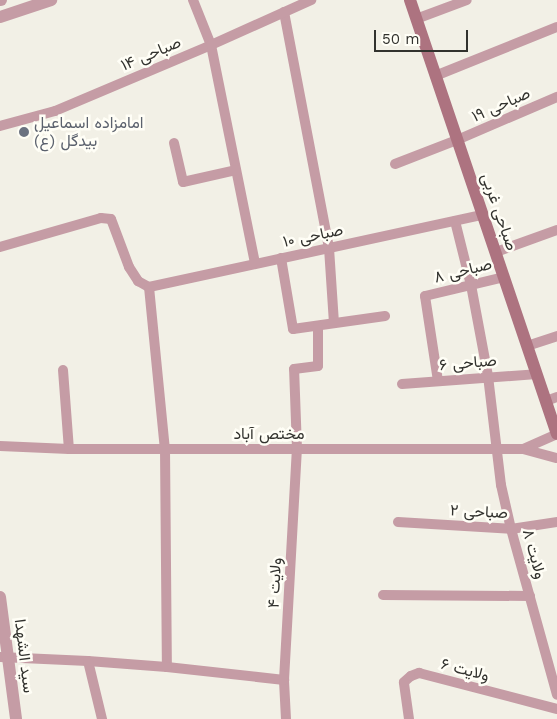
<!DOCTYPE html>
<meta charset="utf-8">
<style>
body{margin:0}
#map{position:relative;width:557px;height:719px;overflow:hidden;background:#f2f0e6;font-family:"Work Sans",Vazirmatn,sans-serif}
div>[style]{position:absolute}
.minor>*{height:10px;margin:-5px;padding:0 5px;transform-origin:5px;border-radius:5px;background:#c59ca5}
.tertiary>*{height:12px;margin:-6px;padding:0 6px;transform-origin:6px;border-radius:6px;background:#c59ca5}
.secondary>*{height:12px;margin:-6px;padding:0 6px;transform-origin:6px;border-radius:6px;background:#ad7380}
.dots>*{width:14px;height:14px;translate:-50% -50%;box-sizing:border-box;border:2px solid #fffef6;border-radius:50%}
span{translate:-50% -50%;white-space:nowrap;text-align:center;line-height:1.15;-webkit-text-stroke:5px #fffef6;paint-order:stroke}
.street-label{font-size:16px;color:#32322e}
.worship-label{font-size:16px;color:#5b616d}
.left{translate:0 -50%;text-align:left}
.scale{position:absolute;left:374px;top:30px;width:94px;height:22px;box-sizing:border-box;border:2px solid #32322e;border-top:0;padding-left:6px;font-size:15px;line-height:18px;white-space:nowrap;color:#32322e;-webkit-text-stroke:4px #fffef6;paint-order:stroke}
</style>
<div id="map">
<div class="minor">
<i style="left:193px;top:0;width:48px;rotate:68.2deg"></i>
<i style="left:211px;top:45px;width:223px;rotate:78.6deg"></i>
<i style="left:284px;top:12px;width:240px;rotate:79.2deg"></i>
<i style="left:329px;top:248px;width:75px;rotate:86.2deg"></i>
<i style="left:416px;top:19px;width:54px;rotate:-20.4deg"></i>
<i style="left:435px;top:76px;width:131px;rotate:-21.9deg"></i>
<i style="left:0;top:126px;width:57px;rotate:-15.3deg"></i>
<i style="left:55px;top:111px;width:169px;rotate:-22.9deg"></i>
<i style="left:211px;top:45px;width:110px;rotate:-24.2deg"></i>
<i style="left:174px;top:143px;width:40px;rotate:77deg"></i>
<i style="left:183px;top:182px;width:54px;rotate:-12.8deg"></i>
<i style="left:395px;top:164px;width:66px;rotate:-21.2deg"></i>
<i style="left:457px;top:140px;width:109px;rotate:-23.3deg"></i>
<i style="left:455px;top:221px;width:66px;rotate:76deg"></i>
<i style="left:471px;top:285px;width:93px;rotate:79.4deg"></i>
<i style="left:488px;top:376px;width:110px;rotate:83.2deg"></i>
<i style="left:501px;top:485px;width:45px;rotate:77.2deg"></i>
<i style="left:511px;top:529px;width:172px;rotate:74.5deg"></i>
<i style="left:0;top:247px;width:105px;rotate:-16deg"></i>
<i style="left:101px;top:218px;width:10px;rotate:6deg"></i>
<i style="left:111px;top:219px;width:51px;rotate:69.4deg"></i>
<i style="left:129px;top:267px;width:17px;rotate:57deg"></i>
<i style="left:138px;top:281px;width:13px;rotate:29deg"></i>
<i style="left:149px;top:287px;width:163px;rotate:84.4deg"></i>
<i style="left:165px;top:449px;width:218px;rotate:89.5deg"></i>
<i style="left:167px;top:667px;width:118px;rotate:6.3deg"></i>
<i style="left:496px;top:252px;width:65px;rotate:-19.8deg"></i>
<i style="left:281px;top:258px;width:72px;rotate:80.4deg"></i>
<i style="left:293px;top:329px;width:93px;rotate:-8deg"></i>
<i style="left:149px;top:287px;width:342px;rotate:-12.2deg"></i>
<i style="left:527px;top:346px;width:32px;rotate:-18deg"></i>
<i style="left:63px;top:370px;width:79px;rotate:85.7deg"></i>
<i style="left:438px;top:381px;width:86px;rotate:-98.7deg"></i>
<i style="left:425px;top:296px;width:81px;rotate:-13.5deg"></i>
<i style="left:402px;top:384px;width:135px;rotate:-4.2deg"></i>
<i style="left:546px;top:401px;width:12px;rotate:-20deg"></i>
<i style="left:557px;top:434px;width:37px;rotate:156deg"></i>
<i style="left:523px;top:449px;width:35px;rotate:15deg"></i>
<i style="left:0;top:446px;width:69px;rotate:2.5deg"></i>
<i style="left:69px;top:449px;width:454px"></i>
<i style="left:398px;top:522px;width:113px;rotate:3.5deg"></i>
<i style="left:511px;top:529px;width:47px;rotate:-8.7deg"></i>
<i style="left:383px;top:595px;width:147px;rotate:0.4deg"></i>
<i style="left:0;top:657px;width:88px;rotate:2.6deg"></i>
<i style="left:88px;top:661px;width:79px;rotate:4.3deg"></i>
<i style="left:88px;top:661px;width:60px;rotate:76.4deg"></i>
<i style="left:286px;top:719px;width:39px;rotate:-93deg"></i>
<i style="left:284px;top:680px;width:231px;rotate:-86.8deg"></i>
<i style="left:297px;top:449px;width:80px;rotate:-92.1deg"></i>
<i style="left:294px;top:369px;width:24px;rotate:-7deg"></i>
<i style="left:318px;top:366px;width:40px;rotate:-90deg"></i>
<i style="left:409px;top:719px;width:37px;rotate:-98deg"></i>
<i style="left:404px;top:682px;width:9px;rotate:-41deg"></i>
<i style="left:411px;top:676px;width:9px;rotate:-21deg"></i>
<i style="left:419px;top:673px;width:143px;rotate:14.6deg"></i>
</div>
<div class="tertiary">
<i style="left:0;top:0;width:1px"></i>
<i style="left:0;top:17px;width:54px;rotate:-18.4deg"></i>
<i style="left:0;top:597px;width:123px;rotate:82.5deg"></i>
</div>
<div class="secondary">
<i style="left:410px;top:0;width:458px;rotate:71.3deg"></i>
</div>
<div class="dots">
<i style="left:24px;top:132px;background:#6b7280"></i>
</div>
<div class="street-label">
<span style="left:151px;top:54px;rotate:-23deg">صباحی ۱۴</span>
<span style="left:501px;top:105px;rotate:-24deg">صباحی ۱۹</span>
<span style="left:499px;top:212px;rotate:71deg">صباحی غربی</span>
<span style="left:313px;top:236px;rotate:-12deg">صباحی ۱۰</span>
<span style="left:463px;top:271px;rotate:-14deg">صباحی ۸</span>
<span style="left:468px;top:363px;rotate:-5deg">صباحی ۶</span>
<span style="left:269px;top:434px">مختص آباد</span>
<span style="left:479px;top:512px;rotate:3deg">صباحی ۲</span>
<span style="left:534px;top:554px;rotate:75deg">ولایت ۸</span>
<span style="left:275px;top:583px;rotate:-87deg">ولایت ۴</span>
<span style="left:24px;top:656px;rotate:83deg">سید الشهدا</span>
<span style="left:465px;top:670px;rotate:15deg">ولایت ۶</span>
</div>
<div class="worship-label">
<span class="left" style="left:34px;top:132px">امامزاده اسماعیل<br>(ع) بیدگل</span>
</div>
<div class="scale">50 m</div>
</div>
